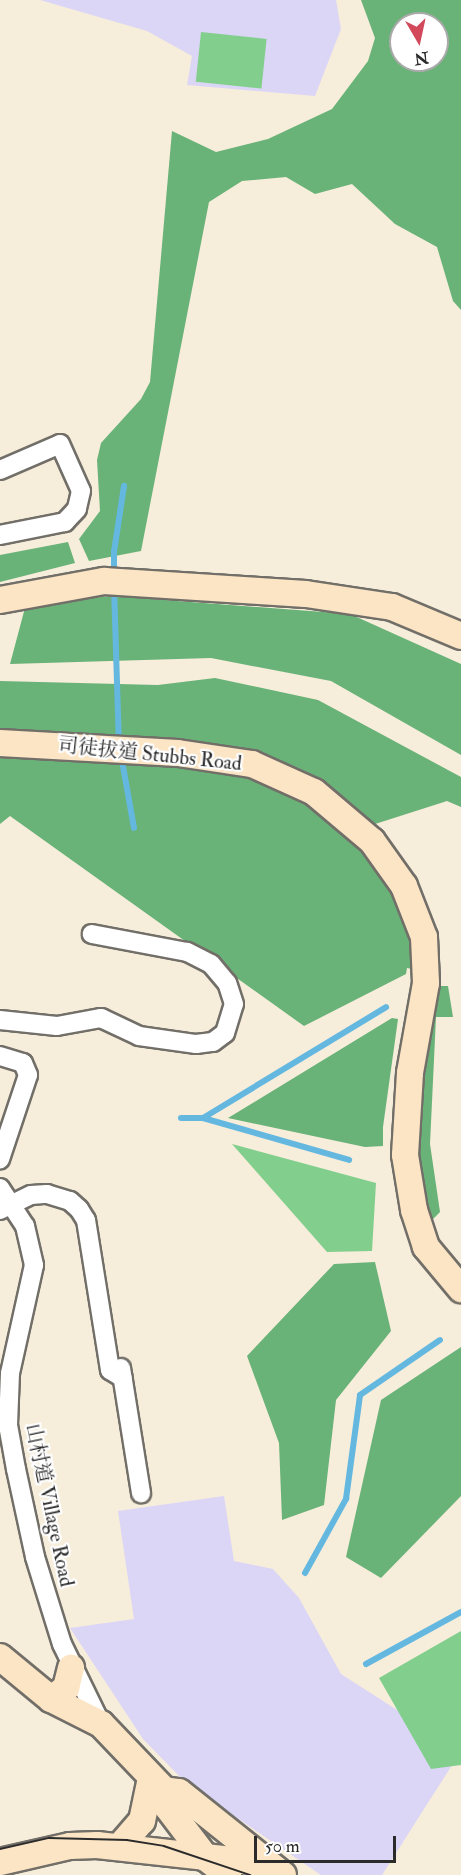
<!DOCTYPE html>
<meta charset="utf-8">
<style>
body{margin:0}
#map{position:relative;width:461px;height:1875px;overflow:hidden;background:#f6eddb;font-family:"IM FELL Double Pica","Noto Serif TC",serif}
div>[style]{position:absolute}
.built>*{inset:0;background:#dcd6f6}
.green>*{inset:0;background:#82cf8d;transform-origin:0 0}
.forest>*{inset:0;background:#69b278}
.stream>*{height:6px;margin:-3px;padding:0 3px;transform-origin:3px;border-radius:3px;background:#64b8e0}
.roads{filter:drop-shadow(2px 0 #726f69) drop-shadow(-2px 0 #726f69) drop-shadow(0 2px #726f69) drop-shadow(0 -2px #726f69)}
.street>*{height:18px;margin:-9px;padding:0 9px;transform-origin:9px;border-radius:9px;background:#fff}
.secondary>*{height:26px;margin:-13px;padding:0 13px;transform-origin:13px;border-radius:13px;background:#fce5c4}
.tram>*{height:1.5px;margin:-0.75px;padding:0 0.75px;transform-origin:0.75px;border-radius:0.75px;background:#2b2b2b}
span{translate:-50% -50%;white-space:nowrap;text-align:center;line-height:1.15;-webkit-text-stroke:4.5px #fff;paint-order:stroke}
.street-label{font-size:20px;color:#2b2b2b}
.north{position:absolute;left:389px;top:12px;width:60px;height:60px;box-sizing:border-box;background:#fff;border:2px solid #aaa;border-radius:50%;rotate:171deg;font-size:16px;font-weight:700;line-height:24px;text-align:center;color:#2b2b2b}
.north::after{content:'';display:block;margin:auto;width:21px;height:27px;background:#d1495b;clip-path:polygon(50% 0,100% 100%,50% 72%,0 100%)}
.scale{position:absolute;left:254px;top:1836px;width:142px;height:27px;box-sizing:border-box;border:3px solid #2b2b2b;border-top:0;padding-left:8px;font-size:18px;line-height:21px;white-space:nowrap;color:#2b2b2b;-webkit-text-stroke:4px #fff;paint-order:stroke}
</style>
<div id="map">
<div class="built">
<i style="clip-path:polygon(40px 0,336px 0,341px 29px,315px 96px,187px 85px,192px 56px,147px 31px)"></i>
<i style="clip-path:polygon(224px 1496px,234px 1561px,273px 1569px,299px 1598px,341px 1674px,461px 1751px,382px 1875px,321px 1875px,187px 1784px,143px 1739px,70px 1628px,134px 1619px,118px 1511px)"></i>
</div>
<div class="green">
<i style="left:201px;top:32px;width:66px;height:50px;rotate:6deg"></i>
<i style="clip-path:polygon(232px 1144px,376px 1183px,372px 1251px,327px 1252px)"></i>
<i style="clip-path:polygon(461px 1631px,461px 1765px,431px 1769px,379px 1678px)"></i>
</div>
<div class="forest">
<i style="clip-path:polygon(evenodd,361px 0,461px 0,461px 310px,453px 301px,437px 247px,395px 224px,352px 184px,315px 194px,286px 177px,242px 181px,209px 202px,141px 551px,89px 561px,79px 539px,100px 511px,97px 460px,101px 443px,141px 399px,150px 382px,172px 131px,216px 152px,268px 139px,332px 109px,368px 61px,375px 38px,361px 0,401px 24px,437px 24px,437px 60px,401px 60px,401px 24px)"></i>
<i style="clip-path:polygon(68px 542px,75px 563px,0 582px,0 555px)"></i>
<i style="clip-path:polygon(112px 596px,350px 614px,461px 664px,461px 755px,331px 681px,211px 658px,10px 664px,26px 604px)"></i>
<i style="clip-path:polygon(215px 678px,318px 700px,461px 777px,461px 807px,447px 801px,372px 825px,280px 765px,0 738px,0 681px,158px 685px)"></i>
<i style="clip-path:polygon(0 752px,187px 761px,275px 780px,332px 817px,391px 875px,415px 944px,412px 969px,407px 968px,406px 974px,304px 1026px,10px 816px,0 824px)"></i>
<i style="clip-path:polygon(433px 986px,448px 986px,453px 1017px,436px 1017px,430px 1144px,440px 1212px,430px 1222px,419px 1193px,413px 1123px)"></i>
<i style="clip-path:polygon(392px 1018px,398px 1019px,383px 1127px,383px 1146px,365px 1147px,228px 1118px)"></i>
<i style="clip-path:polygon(375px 1262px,391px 1331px,336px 1400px,324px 1505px,282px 1520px,279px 1443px,247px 1356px,334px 1264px)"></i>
<i style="clip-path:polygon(461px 1347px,461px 1496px,381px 1578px,346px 1557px,381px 1400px)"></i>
</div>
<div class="stream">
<i style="left:114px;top:577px;width:25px;rotate:-90deg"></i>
<i style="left:114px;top:552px;width:67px;rotate:-81.4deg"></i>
<i style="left:114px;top:587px;width:158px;rotate:88.2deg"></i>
<i style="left:121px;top:755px;width:74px;rotate:79.9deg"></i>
<i style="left:181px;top:1118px;width:22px"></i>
<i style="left:203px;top:1118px;width:152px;rotate:16deg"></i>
<i style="left:203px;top:1118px;width:214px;rotate:-31.2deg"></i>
<i style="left:305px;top:1573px;width:85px;rotate:-61deg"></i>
<i style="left:346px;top:1499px;width:105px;rotate:-82.3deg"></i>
<i style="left:360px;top:1395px;width:97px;rotate:-34.5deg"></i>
<i style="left:366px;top:1664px;width:108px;rotate:-28.7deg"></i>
</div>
<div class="roads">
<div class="street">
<i style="left:0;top:470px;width:65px;rotate:-23.4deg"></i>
<i style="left:60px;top:444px;width:51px;rotate:65.9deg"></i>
<i style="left:81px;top:491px;width:18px;rotate:103deg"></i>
<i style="left:77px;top:509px;width:18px;rotate:133deg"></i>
<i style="left:65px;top:522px;width:66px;rotate:168.7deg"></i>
<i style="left:0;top:1020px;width:57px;rotate:6deg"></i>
<i style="left:57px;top:1026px;width:45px;rotate:-10.3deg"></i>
<i style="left:101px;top:1018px;width:42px;rotate:25.3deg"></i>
<i style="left:139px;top:1036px;width:58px;rotate:8deg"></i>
<i style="left:196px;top:1044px;width:17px;rotate:-7deg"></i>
<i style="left:213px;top:1042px;width:15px;rotate:-37deg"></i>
<i style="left:225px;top:1033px;width:30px;rotate:-73deg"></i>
<i style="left:234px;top:1004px;width:22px;rotate:-108deg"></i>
<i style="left:227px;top:983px;width:25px;rotate:-130deg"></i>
<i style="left:211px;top:964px;width:27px;rotate:-153deg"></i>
<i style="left:187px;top:952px;width:97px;rotate:-169.3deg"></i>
<i style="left:0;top:1056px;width:24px;rotate:17deg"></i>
<i style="left:23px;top:1063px;width:13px;rotate:67deg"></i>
<i style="left:28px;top:1075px;width:89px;rotate:108.4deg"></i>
<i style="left:0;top:1188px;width:45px;rotate:56.7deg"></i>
<i style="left:25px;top:1226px;width:40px;rotate:77deg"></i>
<i style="left:34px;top:1265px;width:111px;rotate:102.5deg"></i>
<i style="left:10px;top:1373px;width:52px;rotate:92.2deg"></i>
<i style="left:8px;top:1425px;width:45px;rotate:79.7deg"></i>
<i style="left:16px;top:1469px;width:90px;rotate:77.8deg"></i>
<i style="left:35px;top:1557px;width:91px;rotate:72.8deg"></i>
<i style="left:62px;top:1644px;width:89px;rotate:64deg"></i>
<i style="left:0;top:1210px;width:34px;rotate:-26deg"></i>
<i style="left:31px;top:1195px;width:16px;rotate:-4deg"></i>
<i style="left:47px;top:1194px;width:24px;rotate:17deg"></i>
<i style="left:70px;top:1201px;width:12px;rotate:42deg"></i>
<i style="left:79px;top:1209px;width:13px;rotate:58deg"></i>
<i style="left:86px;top:1220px;width:152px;rotate:80.9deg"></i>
<i style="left:110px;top:1370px;width:15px;rotate:32deg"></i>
<i style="left:121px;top:1368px;width:127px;rotate:80.9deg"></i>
</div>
<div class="secondary">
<i style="left:0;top:600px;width:106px;rotate:-10.4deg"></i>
<i style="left:104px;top:581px;width:202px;rotate:3.7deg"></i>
<i style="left:306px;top:594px;width:87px;rotate:8.6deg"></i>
<i style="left:392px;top:607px;width:75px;rotate:22.8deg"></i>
<i style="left:0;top:743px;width:178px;rotate:3.2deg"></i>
<i style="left:178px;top:753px;width:75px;rotate:8.5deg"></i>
<i style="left:252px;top:764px;width:68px;rotate:24.3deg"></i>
<i style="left:314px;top:792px;width:76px;rotate:40.2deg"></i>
<i style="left:372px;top:841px;width:55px;rotate:54.6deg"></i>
<i style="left:404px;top:886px;width:55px;rotate:68.6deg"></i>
<i style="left:424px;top:937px;width:46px;rotate:87.5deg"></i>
<i style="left:426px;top:983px;width:91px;rotate:100.1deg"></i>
<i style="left:410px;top:1073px;width:82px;rotate:93.5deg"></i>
<i style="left:405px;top:1155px;width:56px;rotate:80.7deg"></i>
<i style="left:414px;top:1210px;width:39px;rotate:72deg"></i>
<i style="left:426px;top:1247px;width:55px;rotate:50.2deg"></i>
<i style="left:0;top:1657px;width:66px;rotate:39.5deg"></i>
<i style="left:51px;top:1699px;width:56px;rotate:26.6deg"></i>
<i style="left:101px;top:1724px;width:91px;rotate:46.3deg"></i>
<i style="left:164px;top:1790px;width:18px;rotate:77deg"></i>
<i style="left:168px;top:1808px;width:63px;rotate:52.8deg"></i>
<i style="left:206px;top:1858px;width:28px;rotate:38deg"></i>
<i style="left:51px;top:1699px;width:19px;rotate:-36deg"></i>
<i style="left:66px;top:1688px;width:21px;rotate:-76deg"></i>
<i style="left:164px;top:1790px;width:15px;rotate:8deg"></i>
<i style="left:179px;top:1792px;width:133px;rotate:38.6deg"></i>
<i style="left:120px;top:1846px;width:33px;rotate:-49deg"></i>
<i style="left:142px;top:1821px;width:44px;rotate:-78.2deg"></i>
<i style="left:0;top:1862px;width:72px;rotate:-12.9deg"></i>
<i style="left:70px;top:1846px;width:27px;rotate:-2deg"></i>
<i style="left:97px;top:1845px;width:172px;rotate:6.3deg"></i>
</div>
</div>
<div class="tram">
<i style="left:0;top:1849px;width:50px;rotate:-12.7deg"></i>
<i style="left:49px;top:1838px;width:78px;rotate:1.5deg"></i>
<i style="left:127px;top:1840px;width:37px;rotate:9deg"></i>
<i style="left:164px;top:1846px;width:91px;rotate:18.6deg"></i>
</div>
<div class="street-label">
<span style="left:150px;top:754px;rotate:6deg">司徒拔道 Stubbs Road</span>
<span style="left:50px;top:1505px;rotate:78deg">山村道 Village Road</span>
</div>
<div class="north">N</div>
<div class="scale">50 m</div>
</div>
